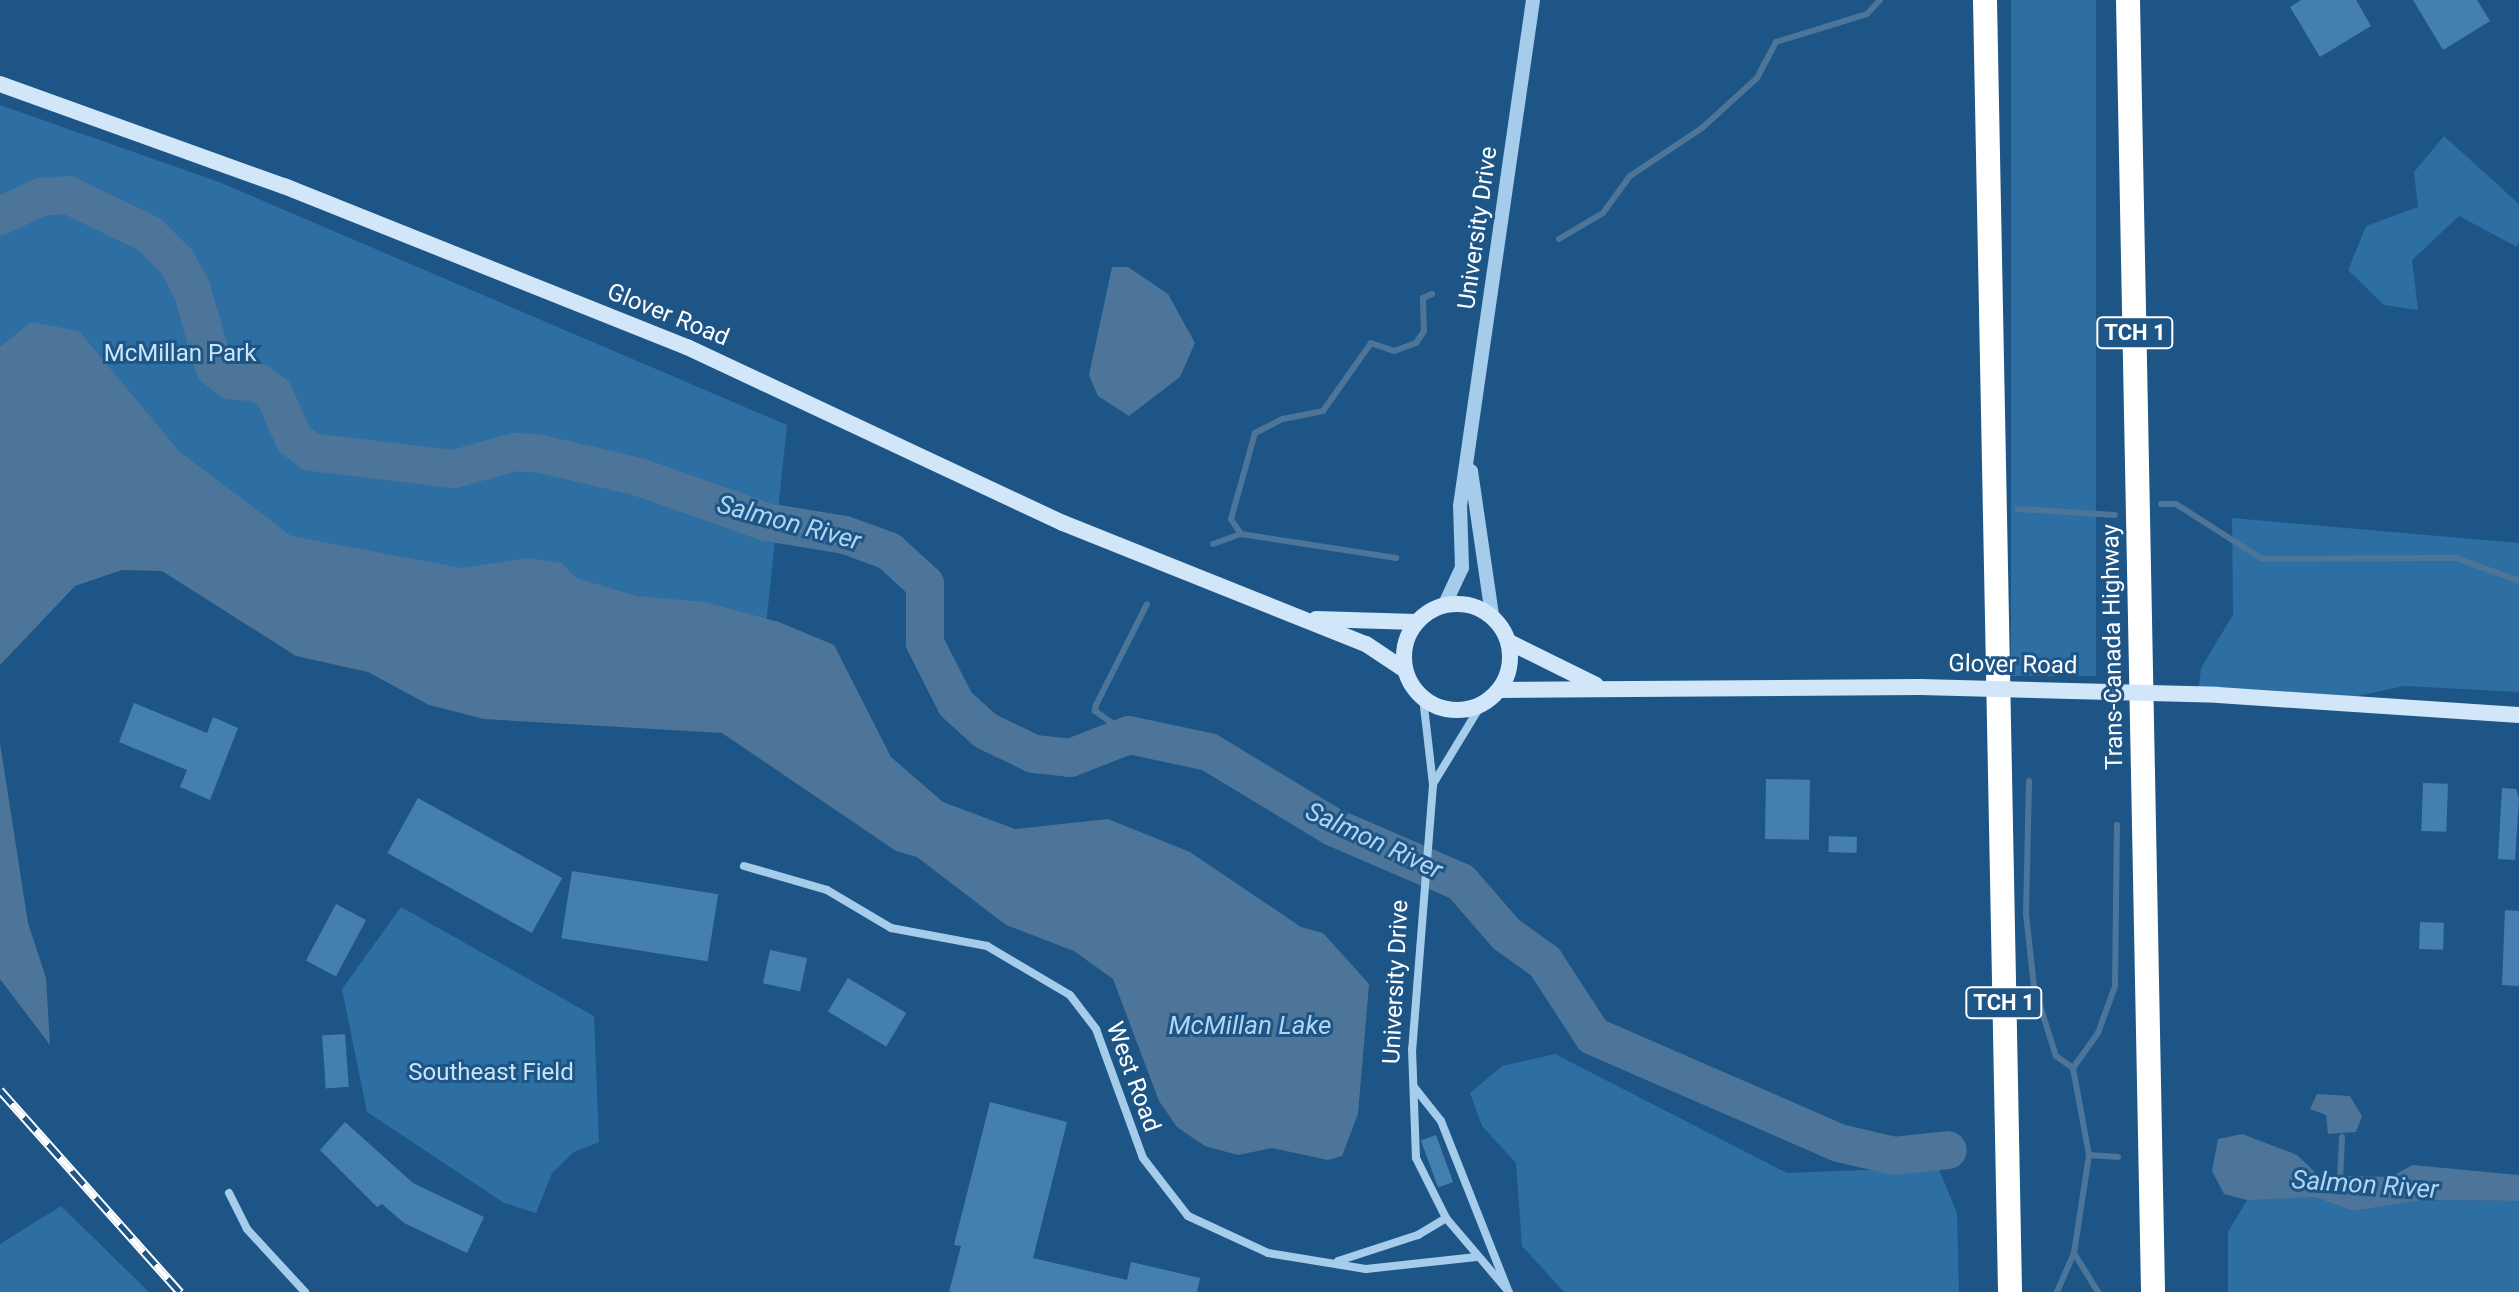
<!DOCTYPE html>
<style>
body{margin:0}
#map{position:relative;width:2519px;height:1292px;overflow:hidden;background:#1d5586;font-family:Roboto,sans-serif}
div>[style]{position:absolute}
.green>*{inset:0;background:#2d6ea3;transform-origin:0 0}
.water>*{inset:0;background:#4d7599}
.stream>*{height:6px;margin:-3px;padding:0 3px;transform-origin:3px;border-radius:3px;background:#4d7599}
.river>*{height:38px;margin:-19px;padding:0 19px;transform-origin:19px;border-radius:19px;background:#4d7599}
.building>*{inset:0;background:#457faf;transform-origin:0 0}
.minor>*{height:8px;margin:-4px;padding:0 4px;transform-origin:4px;border-radius:4px;background:#a5cceb}
.tertiary>*{height:14px;margin:-7px;padding:0 7px;transform-origin:7px;border-radius:7px;background:#a5cceb}
.secondary>*{height:16px;margin:-8px;padding:0 8px;transform-origin:8px;border-radius:8px;background:#d1e6f8}
.secondary>.ring{margin:-8px;padding:0;box-sizing:content-box;background:none;border:16px solid #d1e6f8;border-radius:50%}
.motorway>*{height:24px;margin:-12px;padding:0 12px;transform-origin:12px;border-radius:12px;background:#fff}
.rail>*{height:9px;margin-top:-4.5px;transform-origin:0;background:repeating-linear-gradient(90deg,#1d5586 0 18px,#fff 0 36px);box-sizing:border-box;border-block:2px solid #fff}
.secondary-bridge>*{height:16px;margin:-8px;padding:0 8px;transform-origin:8px;border-radius:8px;background:#d1e6f8}
span{translate:-50% -50%;white-space:nowrap;text-align:center;line-height:1.15;-webkit-text-stroke:6px #1d5586;paint-order:stroke}
.shield-label span{padding:2px 6px;background:#1d5586;border:2px solid;border-radius:6px;-webkit-text-stroke-width:0}
.shield-label{font-size:22px;color:#fff;font-weight:700}
.street-label{font-size:24px;color:#fff}
.park-label{font-size:24px;color:#cae4f8}
.water-label{font-size:26px;color:#b1d5f2;font-style:italic}
</style>
<div id="map">
<div class="green">
<i style="left:2011px;top:0;width:85px;height:676px"></i>
<i style="clip-path:polygon(0 105px,219px 182px,787px 425px,761px 673px,0 541px)"></i>
<i style="clip-path:polygon(2444px 136px,2519px 204px,2519px 242px,2517px 247px,2459px 216px,2412px 260px,2418px 310px,2384px 305px,2348px 270px,2366px 226px,2418px 207px,2414px 172px)"></i>
<i style="clip-path:polygon(2232px 518px,2519px 543px,2519px 692px,2404px 686px,2353px 697px,2198px 695px,2201px 668px,2233px 615px)"></i>
<i style="clip-path:polygon(401px 907px,594px 1016px,599px 1142px,574px 1152px,552px 1173px,536px 1213px,504px 1203px,367px 1112px,342px 989px)"></i>
<i style="clip-path:polygon(1555px 1054px,1787px 1173px,1938px 1167px,1957px 1213px,1959px 1292px,1564px 1292px,1522px 1246px,1516px 1163px,1482px 1126px,1470px 1093px,1502px 1066px)"></i>
<i style="clip-path:polygon(2281px 1195px,2314px 1197px,2353px 1211px,2423px 1200px,2519px 1201px,2519px 1292px,2228px 1292px,2228px 1232px,2247px 1200px)"></i>
<i style="clip-path:polygon(61px 1206px,149px 1292px,0 1292px,0 1244px)"></i>
</div>
<div class="water">
<i style="clip-path:polygon(1112px 267px,1128px 267px,1168px 294px,1195px 343px,1180px 377px,1129px 416px,1098px 396px,1089px 375px)"></i>
<i style="clip-path:polygon(31px 322px,79px 331px,180px 452px,291px 536px,462px 568px,528px 558px,562px 563px,576px 578px,637px 596px,705px 602px,779px 622px,834px 645px,891px 757px,943px 802px,1015px 829px,1108px 819px,1190px 852px,1301px 927px,1323px 933px,1369px 984px,1358px 1114px,1342px 1156px,1328px 1160px,1272px 1148px,1238px 1155px,1205px 1146px,1177px 1127px,1159px 1101px,1113px 979px,1074px 951px,1006px 925px,917px 857px,896px 851px,722px 733px,484px 719px,429px 705px,368px 672px,296px 656px,162px 571px,122px 570px,75px 586px,0 665px,0 347px)"></i>
<i style="clip-path:polygon(0 743px,28px 923px,46px 978px,50px 1045px,0 979px)"></i>
<i style="clip-path:polygon(2317px 1094px,2350px 1096px,2362px 1116px,2356px 1132px,2328px 1134px,2326px 1115px,2310px 1109px)"></i>
<i style="clip-path:polygon(2242px 1134px,2297px 1155px,2318px 1175px,2391px 1177px,2412px 1165px,2519px 1175px,2519px 1201px,2423px 1200px,2353px 1211px,2314px 1197px,2247px 1200px,2224px 1194px,2212px 1171px,2218px 1139px)"></i>
</div>
<div class="stream">
<i style="left:1559px;top:239px;width:51px;rotate:-30.6deg"></i>
<i style="left:1603px;top:213px;width:46px;rotate:-53.9deg"></i>
<i style="left:1630px;top:176px;width:87px;rotate:-33.7deg"></i>
<i style="left:1702px;top:128px;width:74px;rotate:-42.3deg"></i>
<i style="left:1757px;top:78px;width:41px;rotate:-62.2deg"></i>
<i style="left:1776px;top:42px;width:95px;rotate:-17.1deg"></i>
<i style="left:1867px;top:14px;width:19px;rotate:-47deg"></i>
<i style="left:2161px;top:504px;width:15px"></i>
<i style="left:2176px;top:504px;width:102px;rotate:32.6deg"></i>
<i style="left:2262px;top:559px;width:194px;rotate:-0.3deg"></i>
<i style="left:2456px;top:558px;width:67px;rotate:20.1deg"></i>
<i style="left:2018px;top:509px;width:97px;rotate:3.5deg"></i>
<i style="left:1241px;top:534px;width:157px;rotate:8.8deg"></i>
<i style="left:1213px;top:544px;width:30px;rotate:-20deg"></i>
<i style="left:1241px;top:534px;width:18px;rotate:-124deg"></i>
<i style="left:1231px;top:519px;width:89px;rotate:-74.4deg"></i>
<i style="left:1255px;top:433px;width:31px;rotate:-27deg"></i>
<i style="left:1283px;top:419px;width:41px;rotate:-11.3deg"></i>
<i style="left:1323px;top:411px;width:83px;rotate:-54.8deg"></i>
<i style="left:1371px;top:343px;width:24px;rotate:19deg"></i>
<i style="left:1394px;top:351px;width:23px;rotate:-20deg"></i>
<i style="left:1416px;top:343px;width:14px;rotate:-56deg"></i>
<i style="left:1424px;top:331px;width:33px;rotate:-92deg"></i>
<i style="left:1423px;top:298px;width:10px;rotate:-24deg"></i>
<i style="left:1129px;top:735px;width:42px;rotate:-144.8deg"></i>
<i style="left:1095px;top:711px;width:6px;rotate:-81deg"></i>
<i style="left:1096px;top:705px;width:113px;rotate:-63.2deg"></i>
<i style="left:2029px;top:781px;width:133px;rotate:91.3deg"></i>
<i style="left:2026px;top:914px;width:73px;rotate:83.7deg"></i>
<i style="left:2034px;top:987px;width:72px;rotate:72.3deg"></i>
<i style="left:2056px;top:1056px;width:21px;rotate:35deg"></i>
<i style="left:2073px;top:1068px;width:88px;rotate:79.6deg"></i>
<i style="left:2089px;top:1155px;width:99px;rotate:98.7deg"></i>
<i style="left:2074px;top:1253px;width:43px;rotate:113.6deg"></i>
<i style="left:2073px;top:1068px;width:43px;rotate:-54.5deg"></i>
<i style="left:2098px;top:1033px;width:50px;rotate:-70.1deg"></i>
<i style="left:2115px;top:986px;width:161px;rotate:-89.3deg"></i>
<i style="left:2089px;top:1155px;width:29px;rotate:4deg"></i>
<i style="left:2340px;top:1180px;width:43px;rotate:-87.3deg"></i>
<i style="left:2074px;top:1253px;width:46px;rotate:58.4deg"></i>
</div>
<div class="river">
<i style="left:0;top:216px;width:45px;rotate:-24.9deg"></i>
<i style="left:41px;top:197px;width:27px;rotate:-4deg"></i>
<i style="left:68px;top:195px;width:90px;rotate:25.7deg"></i>
<i style="left:149px;top:234px;width:40px;rotate:45deg"></i>
<i style="left:177px;top:262px;width:32px;rotate:62deg"></i>
<i style="left:192px;top:290px;width:80px;rotate:74.1deg"></i>
<i style="left:214px;top:367px;width:21px;rotate:39deg"></i>
<i style="left:230px;top:380px;width:29px;rotate:6deg"></i>
<i style="left:259px;top:383px;width:19px;rotate:36deg"></i>
<i style="left:274px;top:394px;width:49px;rotate:66deg"></i>
<i style="left:294px;top:439px;width:21px;rotate:37deg"></i>
<i style="left:311px;top:452px;width:144px;rotate:6.8deg"></i>
<i style="left:454px;top:469px;width:63px;rotate:-15.6deg"></i>
<i style="left:515px;top:452px;width:26px;rotate:4deg"></i>
<i style="left:541px;top:454px;width:101px;rotate:13.2deg"></i>
<i style="left:639px;top:477px;width:135px;rotate:19.5deg"></i>
<i style="left:766px;top:522px;width:80px;rotate:9.3deg"></i>
<i style="left:845px;top:535px;width:47px;rotate:20deg"></i>
<i style="left:889px;top:551px;width:49px;rotate:42.5deg"></i>
<i style="left:925px;top:584px;width:59px;rotate:90deg"></i>
<i style="left:925px;top:643px;width:68px;rotate:63.1deg"></i>
<i style="left:956px;top:704px;width:40px;rotate:42deg"></i>
<i style="left:986px;top:731px;width:53px;rotate:25.6deg"></i>
<i style="left:1034px;top:754px;width:36px;rotate:6deg"></i>
<i style="left:1070px;top:758px;width:63px;rotate:-21.3deg"></i>
<i style="left:1129px;top:735px;width:82px;rotate:12deg"></i>
<i style="left:1209px;top:752px;width:145px;rotate:31.2deg"></i>
<i style="left:1333px;top:827px;width:139px;rotate:23.3deg"></i>
<i style="left:1461px;top:882px;width:69px;rotate:49.1deg"></i>
<i style="left:1506px;top:934px;width:48px;rotate:35.7deg"></i>
<i style="left:1545px;top:962px;width:88px;rotate:57deg"></i>
<i style="left:1593px;top:1036px;width:268px;rotate:23.5deg"></i>
<i style="left:1839px;top:1143px;width:57px;rotate:13.3deg"></i>
<i style="left:1894px;top:1156px;width:54px;rotate:-6.3deg"></i>
</div>
<div class="building">
<i style="clip-path:polygon(2301px 0,2356px 0,2371px 26px,2320px 57px,2290px 7px)"></i>
<i style="clip-path:polygon(2413px 0,2477px 0,2490px 21px,2443px 50px)"></i>
<i style="clip-path:polygon(134px 703px,207px 733px,213px 717px,238px 728px,210px 800px,180px 787px,187px 770px,119px 742px)"></i>
<i style="left:1766px;top:779px;width:44px;height:60px;rotate:1deg"></i>
<i style="left:2423px;top:783px;width:25px;height:48px;rotate:2deg"></i>
<i style="clip-path:polygon(2502px 788px,2516px 789px,2519px 799px,2515px 860px,2498px 859px)"></i>
<i style="left:418px;top:798px;width:165px;height:63px;rotate:29deg"></i>
<i style="left:1829px;top:836px;width:28px;height:16px;rotate:2deg"></i>
<i style="left:572px;top:871px;width:148px;height:68px;rotate:9deg"></i>
<i style="left:336px;top:904px;width:34px;height:64px;rotate:28deg"></i>
<i style="clip-path:polygon(2505px 910px,2519px 911px,2519px 986px,2502px 985px)"></i>
<i style="left:2420px;top:922px;width:24px;height:27px;rotate:2deg"></i>
<i style="left:770px;top:950px;width:38px;height:34px;rotate:12deg"></i>
<i style="left:848px;top:978px;width:68px;height:39px;rotate:31deg"></i>
<i style="left:345px;top:1034px;width:53px;height:23px;rotate:86deg"></i>
<i style="clip-path:polygon(990px 1102px,1067px 1122px,1033px 1258px,1127px 1280px,1131px 1262px,1200px 1278px,1197px 1292px,949px 1292px,961px 1246px,954px 1245px)"></i>
<i style="clip-path:polygon(345px 1122px,413px 1183px,484px 1217px,467px 1253px,404px 1223px,382px 1204px,377px 1207px,320px 1150px)"></i>
<i style="left:1436px;top:1135px;width:50px;height:16px;rotate:70deg"></i>
</div>
<div class="minor">
<i style="left:1423px;top:698px;width:88px;rotate:83.4deg"></i>
<i style="left:1433px;top:785px;width:265px;rotate:94.5deg"></i>
<i style="left:1412px;top:1049px;width:109px;rotate:87.9deg"></i>
<i style="left:1416px;top:1158px;width:67px;rotate:63.4deg"></i>
<i style="left:1446px;top:1218px;width:97px;rotate:49.6deg"></i>
<i style="left:1433px;top:784px;width:92px;rotate:-58.7deg"></i>
<i style="left:744px;top:866px;width:86px;rotate:16.1deg"></i>
<i style="left:827px;top:890px;width:74px;rotate:30.7deg"></i>
<i style="left:891px;top:928px;width:98px;rotate:10.6deg"></i>
<i style="left:987px;top:946px;width:96px;rotate:30.6deg"></i>
<i style="left:1070px;top:995px;width:43px;rotate:52.6deg"></i>
<i style="left:1096px;top:1029px;width:137px;rotate:70deg"></i>
<i style="left:1143px;top:1158px;width:73px;rotate:52.2deg"></i>
<i style="left:1188px;top:1216px;width:88px;rotate:24.8deg"></i>
<i style="left:1268px;top:1253px;width:99px;rotate:9.3deg"></i>
<i style="left:1366px;top:1269px;width:111px;rotate:-6.2deg"></i>
<i style="left:1414px;top:1087px;width:43px;rotate:51.5deg"></i>
<i style="left:1441px;top:1121px;width:180px;rotate:68.4deg"></i>
<i style="left:229px;top:1193px;width:40px;rotate:63.4deg"></i>
<i style="left:247px;top:1229px;width:86px;rotate:47.4deg"></i>
<i style="left:1338px;top:1261px;width:84px;rotate:-18deg"></i>
<i style="left:1418px;top:1235px;width:33px;rotate:-31deg"></i>
</div>
<div class="tertiary">
<i style="left:1471px;top:471px;width:146px;rotate:81.7deg"></i>
<i style="left:1445px;top:604px;width:40px;rotate:-65deg"></i>
<i style="left:1462px;top:568px;width:62px;rotate:-91.8deg"></i>
<i style="left:1460px;top:506px;width:511px;rotate:-81.79deg"></i>
</div>
<div class="secondary">
<i style="left:0;top:84px;width:302px;rotate:19.8deg"></i>
<i style="left:284px;top:186px;width:434px;rotate:21.8deg"></i>
<i style="left:687px;top:347px;width:415px;rotate:25.1deg"></i>
<i style="left:1063px;top:523px;width:326px;rotate:21.8deg"></i>
<i style="left:1366px;top:644px;width:47px;rotate:33.7deg"></i>
<i class="ring" style="left:1404px;top:604px;width:90px;height:90px"></i>
<i style="left:1316px;top:619px;width:100px;rotate:1.7deg"></i>
<i style="left:1509px;top:642px;width:97px;rotate:26.3deg"></i>
<i style="left:1500px;top:690px;width:420px;rotate:-0.4deg"></i>
<i style="left:2218px;top:695px;width:302px;rotate:3.8deg"></i>
</div>
<div class="motorway">
<i style="left:1985px;top:0;width:1292px;rotate:88.89deg"></i>
<i style="left:2128px;top:0;width:1292px;rotate:88.89deg"></i>
</div>
<div class="rail">
<i style="left:0;top:1090px;width:271px;rotate:48.3deg"></i>
</div>
<div class="secondary-bridge">
<i style="left:1920px;top:687px;width:298px;rotate:1.5deg"></i>
</div>
<div class="shield-label">
<span style="left:2135px;top:333px">TCH 1</span>
<span style="left:2004px;top:1003px">TCH 1</span>
</div>
<div class="street-label">
<span style="left:1478px;top:228px;rotate:-82deg">University Drive</span>
<span style="left:668px;top:315px;rotate:22deg">Glover Road</span>
<span style="left:2113px;top:647px;rotate:-91deg">Trans-Canada Highway</span>
<span style="left:2013px;top:665px;rotate:1deg">Glover Road</span>
<span style="left:1396px;top:982px;rotate:-87deg">University Drive</span>
<span style="left:1133px;top:1077px;rotate:70deg">West Road</span>
</div>
<div class="park-label">
<span style="left:180px;top:354px">McMillan Park</span>
<span style="left:491px;top:1073px">Southeast Field</span>
</div>
<div class="water-label">
<span style="left:789px;top:523px;rotate:15deg">Salmon River</span>
<span style="left:1374px;top:841px;rotate:25deg">Salmon River</span>
<span style="left:1250px;top:1026px">McMillan Lake</span>
<span style="left:2365px;top:1185px;rotate:4deg">Salmon River</span>
</div>
</div>
